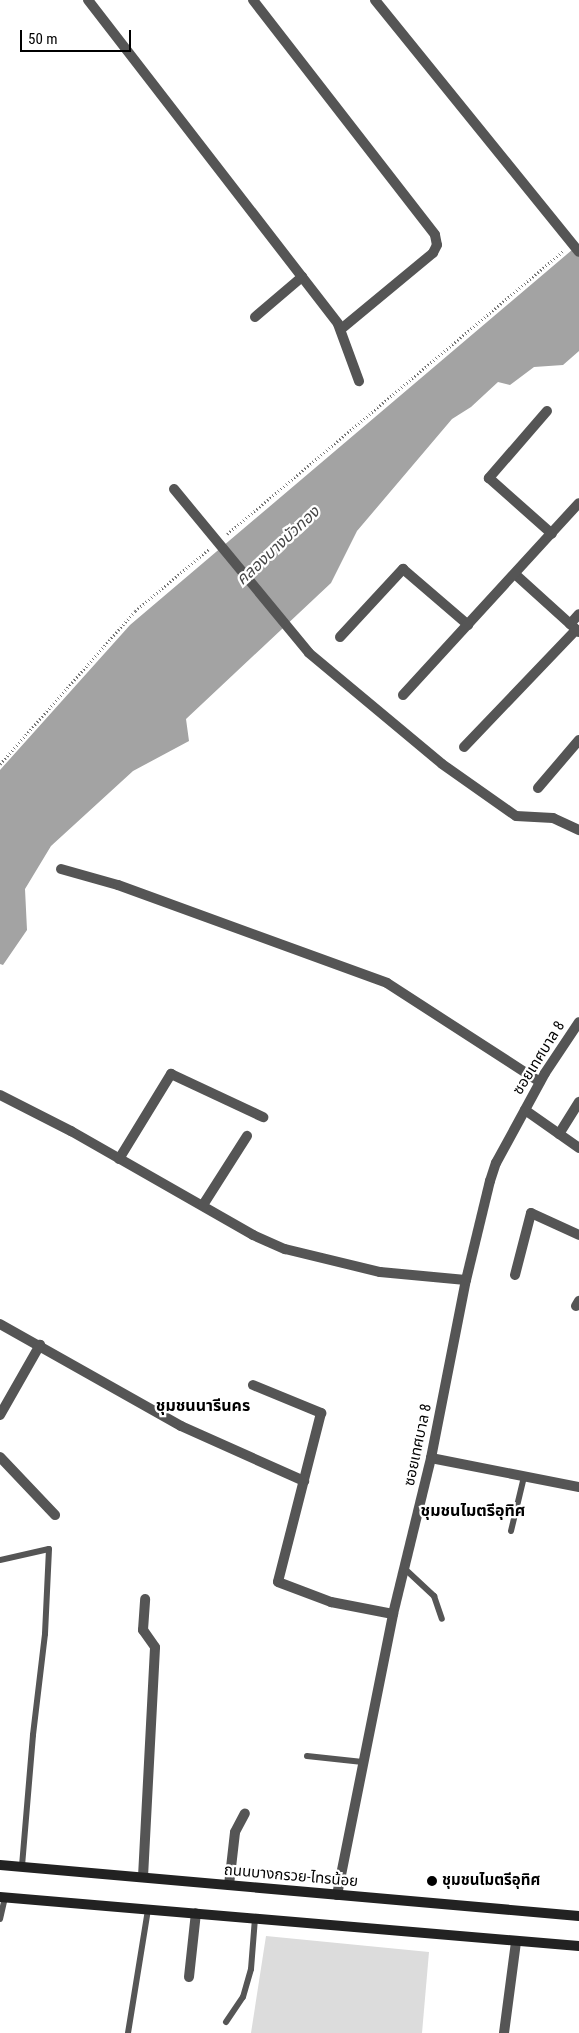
<!DOCTYPE html>
<meta charset="utf-8">
<style>
body{margin:0}
#map{position:relative;width:579px;height:2033px;overflow:hidden;background:#fff;font-family:"Roboto Condensed","Noto Sans Thai",sans-serif}
div>[style]{position:absolute}
.green>*{inset:0;background:#dcdcdc}
.water>*{inset:0;background:#a3a3a3}
.path>*{height:2.5px;margin-top:-1.25px;transform-origin:0;background:repeating-linear-gradient(90deg,#777 0 1px,transparent 0 3.5px)}
.service>*{height:6px;margin:-3px;padding:0 3px;transform-origin:3px;border-radius:3px;background:#555}
.minor>*{height:10px;margin:-5px;padding:0 5px;transform-origin:5px;border-radius:5px;background:#555}
.secondary>*{height:10px;margin:-5px;padding:0 5px;transform-origin:5px;border-radius:5px;background:#222}
.dots>*{width:14px;height:14px;translate:-50% -50%;box-sizing:border-box;border:2px solid #fff;border-radius:50%}
span{translate:-50% -50%;white-space:nowrap;text-align:center;line-height:1.15;-webkit-text-stroke:4.5px #fff;paint-order:stroke}
.street-label{font-size:15px;color:#000}
.poi-label{font-size:15px;color:#000;font-weight:700}
.left{translate:0 -50%;text-align:left}
.water-label{font-size:16px;color:#444;font-style:italic}
.neighbourhood-label{font-size:16px;color:#000;font-weight:700}
.scale{position:absolute;left:20px;top:30px;width:111px;height:22px;box-sizing:border-box;border:2px solid #000;border-top:0;padding-left:6px;font-size:15px;line-height:18px;white-space:nowrap;color:#000;-webkit-text-stroke:4px #fff;paint-order:stroke}
</style>
<div id="map">
<div class="green">
<i style="clip-path:polygon(266px 1936px,429px 1952px,422px 2033px,251px 2033px)"></i>
</div>
<div class="water">
<i style="clip-path:polygon(579px 244px,579px 351px,563px 365px,534px 367px,510px 385px,498px 382px,471px 407px,452px 419px,357px 531px,331px 583px,186px 719px,189px 741px,133px 771px,51px 846px,25px 889px,27px 930px,3px 965px,0 964px,0 770px,130px 625px)"></i>
</div>
<div class="path">
<i style="left:227px;top:534px;width:439px;rotate:-40.1deg"></i>
<i style="left:0;top:764px;width:204px;rotate:-48.6deg"></i>
<i style="left:135px;top:611px;width:97px;rotate:-40deg"></i>
</div>
<div class="service">
<i style="left:511px;top:1531px;width:56px;rotate:-76.5deg"></i>
<i style="left:0;top:1560px;width:50px;rotate:-12.7deg"></i>
<i style="left:49px;top:1549px;width:85px;rotate:92.7deg"></i>
<i style="left:45px;top:1634px;width:102px;rotate:96.8deg"></i>
<i style="left:33px;top:1735px;width:132px;rotate:94.8deg"></i>
<i style="left:405px;top:1569px;width:40px;rotate:43deg"></i>
<i style="left:434px;top:1596px;width:24px;rotate:71deg"></i>
<i style="left:307px;top:1756px;width:56px;rotate:6.1deg"></i>
<i style="left:0;top:1919px;width:23px;rotate:-77deg"></i>
<i style="left:226px;top:2022px;width:30px;rotate:-56deg"></i>
<i style="left:243px;top:1997px;width:29px;rotate:-74deg"></i>
<i style="left:251px;top:1969px;width:51px;rotate:-85.5deg"></i>
<i style="left:128px;top:2033px;width:125px;rotate:-80.8deg"></i>
</div>
<div class="minor">
<i style="left:88px;top:0;width:409px;rotate:52.3deg"></i>
<i style="left:338px;top:324px;width:61px;rotate:69.8deg"></i>
<i style="left:253px;top:0;width:297px;rotate:52.2deg"></i>
<i style="left:435px;top:235px;width:10px;rotate:79deg"></i>
<i style="left:437px;top:245px;width:9px;rotate:117deg"></i>
<i style="left:433px;top:253px;width:119px;rotate:140.4deg"></i>
<i style="left:375px;top:0;width:324px;rotate:51deg"></i>
<i style="left:255px;top:317px;width:62px;rotate:-40.4deg"></i>
<i style="left:547px;top:411px;width:89px;rotate:130.9deg"></i>
<i style="left:489px;top:478px;width:84px;rotate:41.6deg"></i>
<i style="left:174px;top:489px;width:212px;rotate:50.5deg"></i>
<i style="left:309px;top:653px;width:173px;rotate:39.8deg"></i>
<i style="left:442px;top:764px;width:90px;rotate:35.1deg"></i>
<i style="left:516px;top:816px;width:37px;rotate:3deg"></i>
<i style="left:553px;top:818px;width:29px;rotate:25deg"></i>
<i style="left:516px;top:575px;width:85px;rotate:42.1deg"></i>
<i style="left:570px;top:624px;width:13px;rotate:-48deg"></i>
<i style="left:340px;top:637px;width:93px;rotate:-47.2deg"></i>
<i style="left:403px;top:569px;width:86px;rotate:40.7deg"></i>
<i style="left:403px;top:695px;width:260px;rotate:-47.5deg"></i>
<i style="left:464px;top:747px;width:162px;rotate:-46.3deg"></i>
<i style="left:538px;top:788px;width:63px;rotate:-49.5deg"></i>
<i style="left:61px;top:869px;width:59px;rotate:15.7deg"></i>
<i style="left:118px;top:885px;width:286px;rotate:20deg"></i>
<i style="left:387px;top:983px;width:182px;rotate:32.9deg"></i>
<i style="left:0;top:1095px;width:80px;rotate:26.9deg"></i>
<i style="left:71px;top:1131px;width:210px;rotate:29.7deg"></i>
<i style="left:253px;top:1235px;width:35px;rotate:24deg"></i>
<i style="left:285px;top:1249px;width:98px;rotate:13.6deg"></i>
<i style="left:380px;top:1272px;width:86px;rotate:5.3deg"></i>
<i style="left:525px;top:1110px;width:66px;rotate:35.1deg"></i>
<i style="left:559px;top:1134px;width:38px;rotate:-58deg"></i>
<i style="left:119px;top:1159px;width:100px;rotate:-58.5deg"></i>
<i style="left:171px;top:1074px;width:102px;rotate:25.1deg"></i>
<i style="left:203px;top:1205px;width:82px;rotate:-57.5deg"></i>
<i style="left:515px;top:1275px;width:64px;rotate:-75.5deg"></i>
<i style="left:531px;top:1213px;width:53px;rotate:24.6deg"></i>
<i style="left:576px;top:1306px;width:6px;rotate:-59deg"></i>
<i style="left:0;top:1324px;width:208px;rotate:29.4deg"></i>
<i style="left:181px;top:1426px;width:135px;rotate:24.1deg"></i>
<i style="left:253px;top:1385px;width:74px;rotate:22.4deg"></i>
<i style="left:321px;top:1413px;width:174px;rotate:104.3deg"></i>
<i style="left:278px;top:1582px;width:57px;rotate:20.7deg"></i>
<i style="left:331px;top:1602px;width:63px;rotate:11deg"></i>
<i style="left:0;top:1415px;width:81px;rotate:-60.3deg"></i>
<i style="left:0;top:1457px;width:80px;rotate:46.5deg"></i>
<i style="left:431px;top:1458px;width:151px;rotate:11.1deg"></i>
<i style="left:143px;top:1877px;width:230px;rotate:-87deg"></i>
<i style="left:155px;top:1647px;width:21px;rotate:-125deg"></i>
<i style="left:143px;top:1630px;width:31px;rotate:-86deg"></i>
<i style="left:229px;top:1885px;width:53px;rotate:-83.5deg"></i>
<i style="left:235px;top:1832px;width:21px;rotate:-62deg"></i>
<i style="left:337px;top:1895px;width:287px;rotate:-78.7deg"></i>
<i style="left:393px;top:1614px;width:161px;rotate:-76.3deg"></i>
<i style="left:431px;top:1458px;width:181px;rotate:-78.9deg"></i>
<i style="left:466px;top:1280px;width:102px;rotate:-76.4deg"></i>
<i style="left:490px;top:1181px;width:19px;rotate:-72deg"></i>
<i style="left:496px;top:1163px;width:102px;rotate:-61.4deg"></i>
<i style="left:545px;top:1073px;width:61px;rotate:-56.3deg"></i>
<i style="left:189px;top:1977px;width:64px;rotate:-83.8deg"></i>
<i style="left:504px;top:2033px;width:92px;rotate:-82.5deg"></i>
</div>
<div class="secondary">
<i style="left:0;top:1865px;width:581px;rotate:5.03deg"></i>
<i style="left:0;top:1897px;width:581px;rotate:4.84deg"></i>
</div>
<div class="dots">
<i style="left:432px;top:1881px;background:#000"></i>
</div>
<div class="street-label">
<span style="left:539px;top:1058px;rotate:-58deg">ซอยเทศบาล 8</span>
<span style="left:418px;top:1445px;rotate:-78deg">ซอยเทศบาล 8</span>
<span style="left:291px;top:1876px;rotate:5deg">ถนนบางกรวย-ไทรน้อย</span>
</div>
<div class="poi-label">
<span class="left" style="left:442px;top:1881px">ชุมชนไมตรีอุทิศ</span>
</div>
<div class="water-label">
<span style="left:278px;top:546px;rotate:-43deg">คลองบางบัวทอง</span>
</div>
<div class="neighbourhood-label">
<span style="left:203px;top:1406px">ชุมชนนารีนคร</span>
<span style="left:473px;top:1511px">ชุมชนไมตรีอุทิศ</span>
</div>
<div class="scale">50 m</div>
</div>
